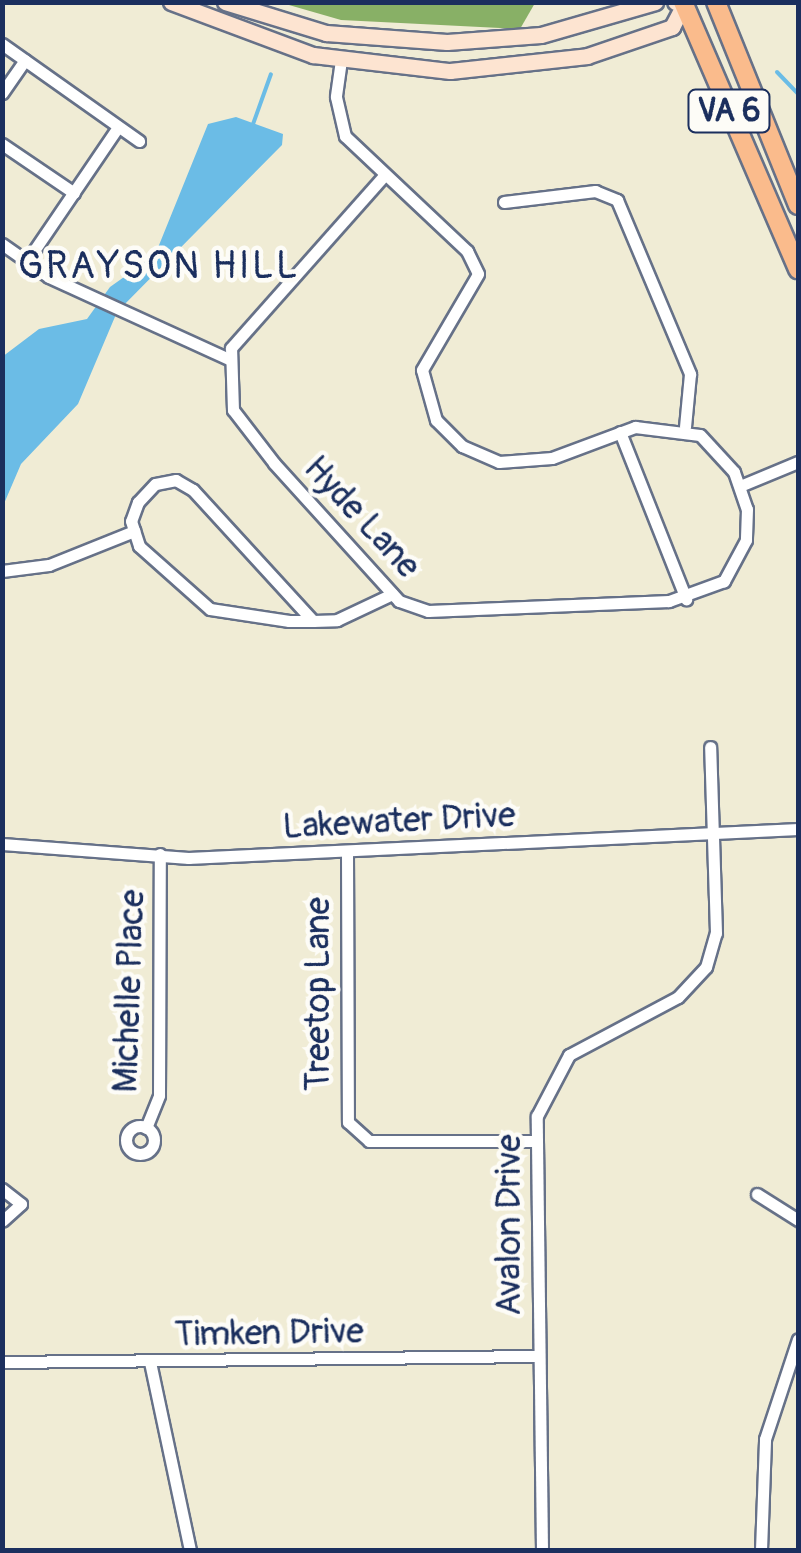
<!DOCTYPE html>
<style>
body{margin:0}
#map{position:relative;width:801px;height:1553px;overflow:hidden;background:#f0ecd5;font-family:Pangolin,sans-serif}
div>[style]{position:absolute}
.forest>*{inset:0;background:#88b066}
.water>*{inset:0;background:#6bbce6}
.stream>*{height:4px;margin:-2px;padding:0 2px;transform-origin:2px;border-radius:2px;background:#6bbce6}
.roads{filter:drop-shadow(2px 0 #667188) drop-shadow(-2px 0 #667188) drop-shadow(0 2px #667188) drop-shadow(0 -2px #667188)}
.street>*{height:11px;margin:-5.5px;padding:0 5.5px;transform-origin:5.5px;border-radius:5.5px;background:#fff}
.street>.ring{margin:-5.5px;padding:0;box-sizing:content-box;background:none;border:11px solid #fff;border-radius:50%}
.secondary>*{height:15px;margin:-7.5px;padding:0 7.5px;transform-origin:7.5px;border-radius:7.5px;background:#fde4d1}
.primary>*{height:18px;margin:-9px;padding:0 9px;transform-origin:9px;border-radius:9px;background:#fabb8c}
span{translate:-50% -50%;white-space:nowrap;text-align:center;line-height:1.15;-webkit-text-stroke:9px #fdfcf7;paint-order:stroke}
.shield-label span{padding:2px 8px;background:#fdfcf7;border:2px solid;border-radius:8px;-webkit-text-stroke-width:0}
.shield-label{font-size:32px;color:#1b2f5e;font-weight:700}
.street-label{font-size:35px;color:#1b2f5e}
.neighbourhood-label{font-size:38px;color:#1b2f5e;letter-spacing:2.5px}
.frame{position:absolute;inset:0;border:5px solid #1b2f5e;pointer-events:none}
</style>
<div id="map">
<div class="forest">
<i style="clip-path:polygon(282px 3px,535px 3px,520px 29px,341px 20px)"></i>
</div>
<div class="water">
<i style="clip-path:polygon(236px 117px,283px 134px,282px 145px,117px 312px,78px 404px,21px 464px,3px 506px,2px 357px,39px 329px,87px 319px,110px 287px,155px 255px,208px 124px)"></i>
</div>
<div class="stream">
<i style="left:777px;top:72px;width:30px;rotate:46deg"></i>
<i style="left:252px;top:127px;width:56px;rotate:-70.3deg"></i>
</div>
<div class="roads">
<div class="street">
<i style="left:2px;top:44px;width:168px;rotate:35.3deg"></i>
<i style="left:341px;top:60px;width:37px;rotate:98deg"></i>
<i style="left:336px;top:97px;width:40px;rotate:77deg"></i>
<i style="left:345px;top:136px;width:168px;rotate:43.3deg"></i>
<i style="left:467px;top:251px;width:25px;rotate:64deg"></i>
<i style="left:478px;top:274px;width:111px;rotate:120.3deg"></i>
<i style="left:422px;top:370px;width:52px;rotate:74.4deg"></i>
<i style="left:436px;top:420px;width:37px;rotate:45deg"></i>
<i style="left:462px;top:446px;width:40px;rotate:23.4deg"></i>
<i style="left:499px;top:462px;width:53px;rotate:-4.3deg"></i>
<i style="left:552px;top:458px;width:89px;rotate:-20.5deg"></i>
<i style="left:635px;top:427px;width:65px;rotate:7deg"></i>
<i style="left:700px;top:435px;width:50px;rotate:47.4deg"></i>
<i style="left:734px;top:472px;width:39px;rotate:71deg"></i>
<i style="left:747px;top:509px;width:31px;rotate:92deg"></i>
<i style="left:746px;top:540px;width:47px;rotate:118.2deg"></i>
<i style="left:724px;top:581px;width:59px;rotate:160deg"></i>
<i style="left:669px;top:601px;width:241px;rotate:177.6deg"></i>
<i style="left:428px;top:611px;width:31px;rotate:-161deg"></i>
<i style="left:399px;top:601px;width:186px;rotate:-132.2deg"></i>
<i style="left:274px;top:463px;width:67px;rotate:-127.7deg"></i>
<i style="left:233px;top:410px;width:62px;rotate:-91.8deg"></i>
<i style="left:231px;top:348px;width:229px;rotate:-48.4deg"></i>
<i style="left:2px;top:93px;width:40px;rotate:-55.1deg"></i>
<i style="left:2px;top:144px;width:87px;rotate:34.2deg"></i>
<i style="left:504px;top:202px;width:92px;rotate:-6.9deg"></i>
<i style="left:595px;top:191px;width:24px;rotate:22deg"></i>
<i style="left:617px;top:200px;width:189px;rotate:67.2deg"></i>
<i style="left:690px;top:374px;width:53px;rotate:95.4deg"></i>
<i style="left:2px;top:244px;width:57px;rotate:35.1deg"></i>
<i style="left:49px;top:277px;width:198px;rotate:24.5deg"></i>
<i style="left:27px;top:261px;width:162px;rotate:-55.8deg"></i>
<i style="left:620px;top:432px;width:180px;rotate:68.4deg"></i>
<i style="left:740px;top:486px;width:63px;rotate:-22.5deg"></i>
<i style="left:2px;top:571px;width:47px;rotate:-7.3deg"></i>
<i style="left:49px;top:565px;width:92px;rotate:-21.8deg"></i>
<i style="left:313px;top:621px;width:178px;rotate:-132.5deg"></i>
<i style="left:193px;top:490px;width:20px;rotate:-150deg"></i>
<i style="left:176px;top:480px;width:21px;rotate:169deg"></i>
<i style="left:155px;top:484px;width:25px;rotate:133deg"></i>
<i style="left:138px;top:502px;width:20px;rotate:110deg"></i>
<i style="left:131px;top:521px;width:26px;rotate:72deg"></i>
<i style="left:139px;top:546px;width:95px;rotate:41.6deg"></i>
<i style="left:210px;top:609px;width:80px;rotate:8.6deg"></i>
<i style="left:289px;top:621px;width:24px"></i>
<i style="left:313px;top:621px;width:24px;rotate:-2deg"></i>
<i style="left:337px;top:620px;width:61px;rotate:-25.3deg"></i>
<i style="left:2px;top:844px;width:187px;rotate:4.3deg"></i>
<i style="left:188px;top:858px;width:611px;rotate:-2.72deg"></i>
<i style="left:347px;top:853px;width:269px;rotate:89.8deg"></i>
<i style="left:348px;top:1122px;width:28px;rotate:42deg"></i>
<i style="left:369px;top:1141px;width:165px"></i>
<i class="ring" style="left:126px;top:1126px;width:17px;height:17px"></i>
<i style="left:146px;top:1128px;width:35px;rotate:-68deg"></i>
<i style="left:159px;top:1095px;width:241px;rotate:-89.8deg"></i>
<i style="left:2px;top:1189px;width:24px;rotate:38deg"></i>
<i style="left:21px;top:1204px;width:25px;rotate:138deg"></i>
<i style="left:757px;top:1194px;width:49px;rotate:32.4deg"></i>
<i style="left:2px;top:1362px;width:534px;rotate:-0.64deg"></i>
<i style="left:150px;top:1362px;width:192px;rotate:78deg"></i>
<i style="left:542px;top:1550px;width:434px;rotate:-90.7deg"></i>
<i style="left:537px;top:1116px;width:69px;rotate:-62.3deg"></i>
<i style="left:569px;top:1055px;width:123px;rotate:-28deg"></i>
<i style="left:678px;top:997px;width:41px;rotate:-47deg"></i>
<i style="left:706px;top:967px;width:35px;rotate:-74deg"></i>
<i style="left:716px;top:933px;width:186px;rotate:-91.8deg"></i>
<i style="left:761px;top:1550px;width:111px;rotate:-87.9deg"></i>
<i style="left:765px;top:1439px;width:105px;rotate:-71.7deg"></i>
</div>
<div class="secondary">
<i style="left:171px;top:2px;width:152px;rotate:20.5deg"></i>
<i style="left:313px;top:55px;width:138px;rotate:6.7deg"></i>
<i style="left:450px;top:71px;width:138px;rotate:-6.2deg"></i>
<i style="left:587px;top:56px;width:90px;rotate:-18.8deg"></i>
<i style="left:672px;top:27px;width:26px;rotate:-62deg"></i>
<i style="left:684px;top:4px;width:9px;rotate:-167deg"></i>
<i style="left:225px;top:2px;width:106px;rotate:17.1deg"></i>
<i style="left:326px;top:33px;width:121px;rotate:4.3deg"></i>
<i style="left:447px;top:42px;width:94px;rotate:-4.3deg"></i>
<i style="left:541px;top:35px;width:119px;rotate:-16.1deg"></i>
</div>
<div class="primary">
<i style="left:683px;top:2px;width:291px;rotate:66.7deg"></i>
<i style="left:716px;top:2px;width:219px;rotate:68deg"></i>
</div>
</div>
<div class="shield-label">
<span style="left:729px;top:111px">VA 6</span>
</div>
<div class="street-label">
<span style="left:362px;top:517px;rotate:47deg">Hyde Lane</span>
<span style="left:399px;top:821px;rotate:-3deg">Lakewater Drive</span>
<span style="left:129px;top:991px;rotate:-88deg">Michelle Place</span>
<span style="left:318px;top:994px;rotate:-90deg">Treetop Lane</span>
<span style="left:509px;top:1225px;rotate:-90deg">Avalon Drive</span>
<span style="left:269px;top:1333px;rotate:-1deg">Timken Drive</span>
</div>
<div class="neighbourhood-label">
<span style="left:159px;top:267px">GRAYSON HILL</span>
</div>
<div class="frame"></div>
</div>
